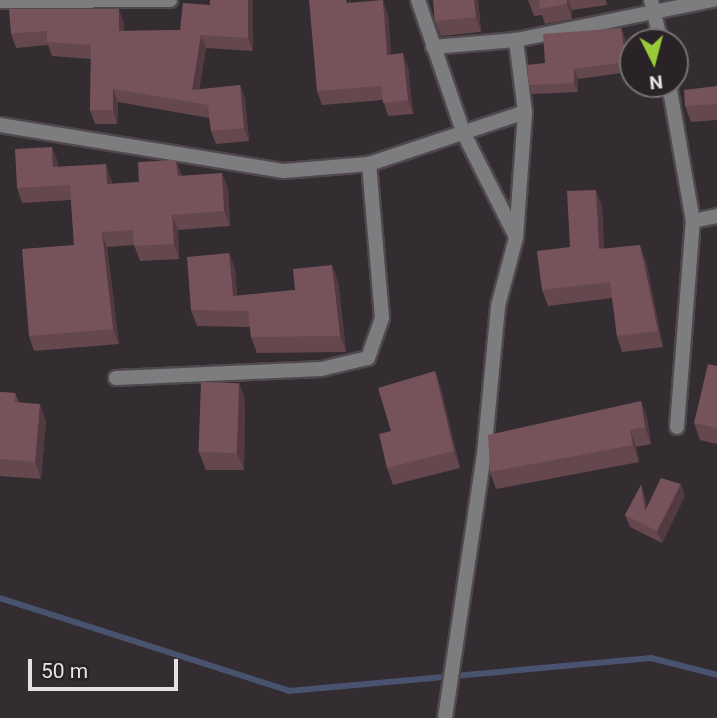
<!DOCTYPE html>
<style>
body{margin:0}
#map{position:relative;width:717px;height:718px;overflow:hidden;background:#332c31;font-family:Roboto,sans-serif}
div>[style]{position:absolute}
.stream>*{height:6px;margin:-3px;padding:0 3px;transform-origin:3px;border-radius:3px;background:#49526e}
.roads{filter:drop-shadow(2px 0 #4f494e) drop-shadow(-2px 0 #4f494e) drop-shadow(0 2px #4f494e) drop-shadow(0 -2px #4f494e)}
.minor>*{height:14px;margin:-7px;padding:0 7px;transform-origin:7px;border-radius:7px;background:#7d7c7f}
.wall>*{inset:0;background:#65474e}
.shaded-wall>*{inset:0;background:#533a40}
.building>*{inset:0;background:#76535b;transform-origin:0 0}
span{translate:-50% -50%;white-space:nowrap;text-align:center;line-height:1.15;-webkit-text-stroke:7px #292327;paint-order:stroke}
.north{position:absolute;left:619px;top:28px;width:70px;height:70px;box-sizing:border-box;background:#292327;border:2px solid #746f73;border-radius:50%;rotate:174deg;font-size:19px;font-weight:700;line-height:28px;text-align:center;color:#e5e1e5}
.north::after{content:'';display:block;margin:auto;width:24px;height:32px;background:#97cc38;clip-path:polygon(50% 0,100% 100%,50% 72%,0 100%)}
.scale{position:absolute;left:28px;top:659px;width:150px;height:32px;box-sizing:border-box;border:4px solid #e5e1e5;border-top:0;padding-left:9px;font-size:21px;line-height:24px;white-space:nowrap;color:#e5e1e5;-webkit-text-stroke:5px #292327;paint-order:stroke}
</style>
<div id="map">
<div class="stream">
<i style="left:0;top:598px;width:304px;rotate:17.8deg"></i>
<i style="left:289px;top:691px;width:364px;rotate:-5.2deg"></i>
<i style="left:651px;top:658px;width:68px;rotate:14.4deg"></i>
</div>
<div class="roads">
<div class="minor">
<i style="left:418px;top:0;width:142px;rotate:71.1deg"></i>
<i style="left:464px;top:134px;width:115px;rotate:63.2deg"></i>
<i style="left:651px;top:0;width:43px;rotate:76.6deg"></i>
<i style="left:0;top:1px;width:170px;rotate:-0.3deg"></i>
<i style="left:433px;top:47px;width:83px;rotate:-4.8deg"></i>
<i style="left:516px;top:40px;width:201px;rotate:-11.5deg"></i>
<i style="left:669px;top:84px;width:139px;rotate:80.1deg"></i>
<i style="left:693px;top:221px;width:25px;rotate:-12deg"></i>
<i style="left:0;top:125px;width:288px;rotate:9.2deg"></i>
<i style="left:284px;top:171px;width:85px;rotate:-4.7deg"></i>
<i style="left:369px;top:164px;width:164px;rotate:-18.4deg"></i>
<i style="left:116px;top:378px;width:205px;rotate:-2.5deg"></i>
<i style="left:321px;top:369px;width:48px;rotate:-13.2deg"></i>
<i style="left:368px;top:358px;width:42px;rotate:-70.7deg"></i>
<i style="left:382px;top:318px;width:155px;rotate:-94.8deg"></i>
<i style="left:677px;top:427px;width:207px;rotate:-85.6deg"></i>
<i style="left:445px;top:718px;width:266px;rotate:-81.6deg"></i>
<i style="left:484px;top:455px;width:150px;rotate:-84.6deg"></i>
<i style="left:498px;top:306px;width:70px;rotate:-75.2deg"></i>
<i style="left:516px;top:238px;width:126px;rotate:-85.9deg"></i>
<i style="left:525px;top:112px;width:73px;rotate:-97.1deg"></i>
</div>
</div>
<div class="wall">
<i style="clip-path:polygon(210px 0,253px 0,253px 51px,206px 48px,199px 90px,240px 85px,245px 99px,249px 141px,216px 144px,211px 131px,209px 118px,118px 102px,117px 124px,95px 124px,90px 110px,91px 59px,52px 56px,48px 45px,16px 48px,11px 34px,124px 23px,124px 31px,180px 30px,210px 5px)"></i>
<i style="clip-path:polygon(350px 0,350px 3px,388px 14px,391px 55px,408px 67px,413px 114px,388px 116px,383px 100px,322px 105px,317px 91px)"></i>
<i style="clip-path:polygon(433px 0,478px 0,481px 32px,441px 36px,435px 21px)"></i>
<i style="clip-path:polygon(528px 0,606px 0,607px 5px,572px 10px,572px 19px,545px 24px,542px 15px,534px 16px)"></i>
<i style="clip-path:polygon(621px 28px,625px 38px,629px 72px,578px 79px,578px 92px,532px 94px,529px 85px,545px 63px)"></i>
<i style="clip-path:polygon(717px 86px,717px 120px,691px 122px,685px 106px)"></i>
<i style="clip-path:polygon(58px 162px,58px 167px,111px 179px,112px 184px,139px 182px,182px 176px,228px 188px,230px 226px,178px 230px,179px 259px,140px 261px,134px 245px,107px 247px,119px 344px,34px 351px,29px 336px,74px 245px,71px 200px,22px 203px,17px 188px)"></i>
<i style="clip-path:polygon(602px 206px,604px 249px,646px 261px,663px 347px,622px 352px,617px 336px,612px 298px,548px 306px,542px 290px)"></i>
<i style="clip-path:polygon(229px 253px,235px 269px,237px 296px,295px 290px,338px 281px,346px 352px,257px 353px,251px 337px,250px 327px,197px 326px,191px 310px)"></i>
<i style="clip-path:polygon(717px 366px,717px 444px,700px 440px,694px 423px)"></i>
<i style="clip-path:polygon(435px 371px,441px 389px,460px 468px,393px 485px,387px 468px,391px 431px)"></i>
<i style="clip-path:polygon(239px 383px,245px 400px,244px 470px,206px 470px,199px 452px)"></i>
<i style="clip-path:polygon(0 392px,15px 393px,19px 402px,46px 421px,41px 479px,0 476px)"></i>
<i style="clip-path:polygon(641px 401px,647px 418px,651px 444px,636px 447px,639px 462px,496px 489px,490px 472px)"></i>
<i style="clip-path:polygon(641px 485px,645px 497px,647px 508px,685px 496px,662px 543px,630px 527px,625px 515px)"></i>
</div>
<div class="shaded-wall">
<i style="clip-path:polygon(248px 0,253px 0,253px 51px,248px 38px)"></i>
<i style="clip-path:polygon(383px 0,388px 14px,392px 69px,387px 55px)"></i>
<i style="clip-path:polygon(474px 0,478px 0,481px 32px,476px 17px)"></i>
<i style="clip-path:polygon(567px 0,568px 0,572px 10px,572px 19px,567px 4px)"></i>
<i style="clip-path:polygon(119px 9px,124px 23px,124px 45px,119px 31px)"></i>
<i style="clip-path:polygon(621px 28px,625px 38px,629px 72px,626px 62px)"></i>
<i style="clip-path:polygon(201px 35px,206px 48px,196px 104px,192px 90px)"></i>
<i style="clip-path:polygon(403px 53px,408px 67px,413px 114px,408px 100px)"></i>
<i style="clip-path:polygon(574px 69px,578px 79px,578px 92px,574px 83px)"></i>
<i style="clip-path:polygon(240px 85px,245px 99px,249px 141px,244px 128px)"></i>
<i style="clip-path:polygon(113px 89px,118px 102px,117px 124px,113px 110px)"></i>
<i style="clip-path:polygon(52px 147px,58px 162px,59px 182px,53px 167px)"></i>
<i style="clip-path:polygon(176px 160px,182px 175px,183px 191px,178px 176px)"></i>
<i style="clip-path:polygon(106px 164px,111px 179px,113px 199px,107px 184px)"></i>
<i style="clip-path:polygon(222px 173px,228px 188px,230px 226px,224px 211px)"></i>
<i style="clip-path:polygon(596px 190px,602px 206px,604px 265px,599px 249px)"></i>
<i style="clip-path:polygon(172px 215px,178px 230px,179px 259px,174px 244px)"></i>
<i style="clip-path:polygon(102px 232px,107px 247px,119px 344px,113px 329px)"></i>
<i style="clip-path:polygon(640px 245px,646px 261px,663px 347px,658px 331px)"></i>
<i style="clip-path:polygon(229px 253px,235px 269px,238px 312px,233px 296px)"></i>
<i style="clip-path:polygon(332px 265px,338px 281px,346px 352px,340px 336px)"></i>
<i style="clip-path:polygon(435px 371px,441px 389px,460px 468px,454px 451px)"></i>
<i style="clip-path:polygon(239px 383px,245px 400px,244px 470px,237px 453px)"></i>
<i style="clip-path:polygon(641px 401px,647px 418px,651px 444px,645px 427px)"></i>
<i style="clip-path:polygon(40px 404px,46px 421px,41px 479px,35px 462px)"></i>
<i style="clip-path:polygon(630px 430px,636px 447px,639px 462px,633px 445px)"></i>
<i style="clip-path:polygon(681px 484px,685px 496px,662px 543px,657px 531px)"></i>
<i style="clip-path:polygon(641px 485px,645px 497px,650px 523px,645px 511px)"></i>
</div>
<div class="building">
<i style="clip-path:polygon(210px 0,248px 0,248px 38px,201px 35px,192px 90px,240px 85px,244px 128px,211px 131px,208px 105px,113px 89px,113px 110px,90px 110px,91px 45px,47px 42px,47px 31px,11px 34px,9px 9px,119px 9px,119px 31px,180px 30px,183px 3px,210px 5px)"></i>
<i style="clip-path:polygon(309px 0,346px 0,347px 3px,383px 0,387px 55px,403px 53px,408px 100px,383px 103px,381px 86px,317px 91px)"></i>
<i style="clip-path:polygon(433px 0,474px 0,476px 17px,435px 21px)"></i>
<i style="clip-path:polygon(539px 0,567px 0,567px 4px,540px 9px)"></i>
<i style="clip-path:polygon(621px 28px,626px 62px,574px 69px,574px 83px,529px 85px,527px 65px,545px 63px,543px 34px)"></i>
<i style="clip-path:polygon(717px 86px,717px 104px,685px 106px,684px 90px)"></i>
<i style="clip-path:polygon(52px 147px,53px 167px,106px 164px,107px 184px,139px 182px,138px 162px,176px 160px,178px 176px,222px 173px,224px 211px,172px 215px,174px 244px,134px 246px,133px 230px,102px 232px,113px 329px,29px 336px,22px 249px,74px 245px,70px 185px,17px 188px,15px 149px)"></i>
<i style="clip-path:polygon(596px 190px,599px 249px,640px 245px,658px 331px,617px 336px,610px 282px,542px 290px,537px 251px,570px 247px,567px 191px)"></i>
<i style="clip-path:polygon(229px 253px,233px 296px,295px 290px,293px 269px,332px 265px,340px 336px,251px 337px,248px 311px,191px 310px,187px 257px)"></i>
<i style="clip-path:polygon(708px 364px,717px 366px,717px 428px,694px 423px)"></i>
<i style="clip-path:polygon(435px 371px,454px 451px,387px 468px,379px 434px,391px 431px,378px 388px)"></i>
<i style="left:201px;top:382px;width:38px;height:70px;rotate:2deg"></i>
<i style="clip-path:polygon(0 392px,15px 393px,14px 402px,40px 404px,35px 462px,0 459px)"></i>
<i style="clip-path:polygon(641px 401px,645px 427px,630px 430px,633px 445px,490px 472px,488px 435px)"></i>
<i style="clip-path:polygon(661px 478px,681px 484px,657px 531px,625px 515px,641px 485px,645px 511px)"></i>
</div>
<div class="north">N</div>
<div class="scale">50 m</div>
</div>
